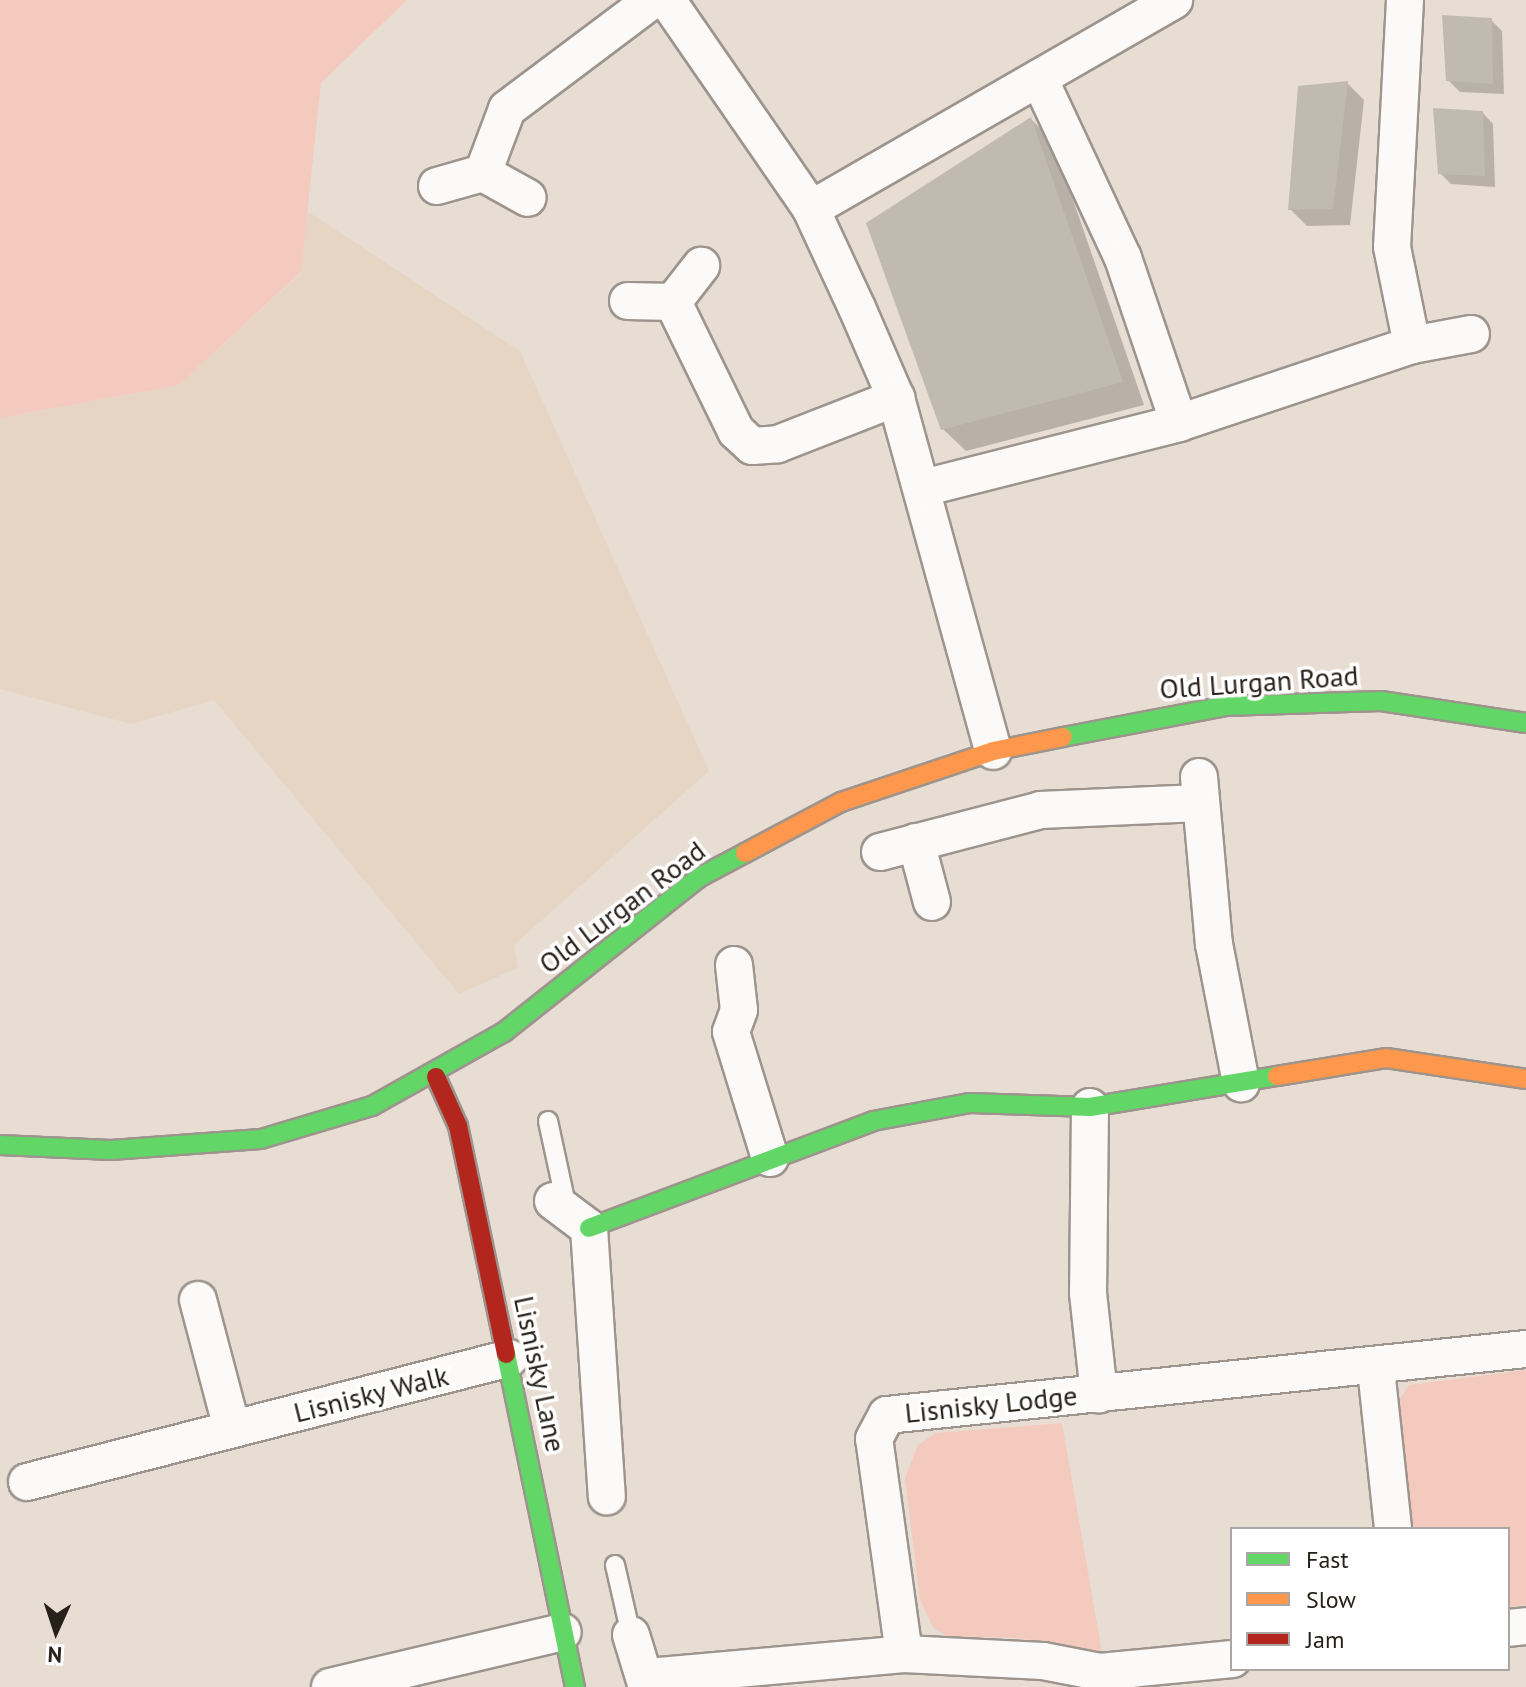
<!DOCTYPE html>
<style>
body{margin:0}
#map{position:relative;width:1526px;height:1687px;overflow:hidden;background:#e8ddd3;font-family:"PT Sans",sans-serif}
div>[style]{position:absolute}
.built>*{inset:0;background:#e7d5c4}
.green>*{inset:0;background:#f4cabf}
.shadow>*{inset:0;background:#0003}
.building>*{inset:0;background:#c1bab1}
.roads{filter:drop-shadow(2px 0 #9c948d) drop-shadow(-2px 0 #9c948d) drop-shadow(0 2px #9c948d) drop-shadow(0 -2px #9c948d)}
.lane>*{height:18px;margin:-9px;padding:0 9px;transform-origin:9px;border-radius:9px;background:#fcfaf8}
.street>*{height:36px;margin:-18px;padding:0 18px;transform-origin:18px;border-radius:18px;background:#fcfaf8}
.fast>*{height:18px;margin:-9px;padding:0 9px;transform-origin:9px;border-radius:9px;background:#63d668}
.slow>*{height:18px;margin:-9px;padding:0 9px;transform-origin:9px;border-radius:9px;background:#ff974d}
.jam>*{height:18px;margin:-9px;padding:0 9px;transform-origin:9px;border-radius:9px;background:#b3261e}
span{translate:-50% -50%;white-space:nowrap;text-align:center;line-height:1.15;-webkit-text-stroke:7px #fff;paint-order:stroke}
.street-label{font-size:28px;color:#28211b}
.legend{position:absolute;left:1230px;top:1527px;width:280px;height:144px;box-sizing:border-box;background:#fff;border:2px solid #a9a6a4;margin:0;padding:10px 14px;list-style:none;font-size:24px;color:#28211b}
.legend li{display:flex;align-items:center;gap:16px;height:40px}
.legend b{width:40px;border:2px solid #a9a6a4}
.north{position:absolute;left:16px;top:1591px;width:80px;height:80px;-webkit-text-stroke:6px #fff;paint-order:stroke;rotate:183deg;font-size:22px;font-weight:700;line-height:32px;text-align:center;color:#28211b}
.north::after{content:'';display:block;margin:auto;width:28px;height:36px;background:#28211b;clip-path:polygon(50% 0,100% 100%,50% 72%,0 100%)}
</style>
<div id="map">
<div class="built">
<i style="clip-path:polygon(307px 211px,520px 351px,709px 771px,514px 945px,518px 968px,459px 994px,214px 700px,131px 724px,0 689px,0 418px,179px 385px,301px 273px)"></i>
</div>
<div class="green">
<i style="clip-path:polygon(0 0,407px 0,321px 83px,301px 272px,179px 385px,0 418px)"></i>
<i style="clip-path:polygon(1526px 1370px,1526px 1605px,1508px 1607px,1508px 1529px,1413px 1529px,1397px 1403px,1409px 1385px)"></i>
<i style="clip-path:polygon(1062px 1423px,1102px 1652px,1018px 1638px,946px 1636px,933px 1627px,920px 1600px,905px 1478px,918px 1445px,936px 1433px)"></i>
</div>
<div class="shadow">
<i style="clip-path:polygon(1491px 20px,1502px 31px,1504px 94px,1460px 92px,1448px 80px)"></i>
<i style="clip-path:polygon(1347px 83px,1364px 100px,1350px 225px,1307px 226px,1290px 209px)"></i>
<i style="clip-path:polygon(1482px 112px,1493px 124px,1495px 187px,1451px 184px,1440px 173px)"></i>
<i style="clip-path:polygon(1031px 119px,1053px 142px,1144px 405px,966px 451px,943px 429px)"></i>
</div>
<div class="building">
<i style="clip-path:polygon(1442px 15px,1492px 18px,1493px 84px,1446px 81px)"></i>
<i style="clip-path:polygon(1348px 81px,1333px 209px,1288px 210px,1298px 86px)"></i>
<i style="clip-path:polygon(1433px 108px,1483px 111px,1485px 176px,1438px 174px)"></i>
<i style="clip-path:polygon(1031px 117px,1123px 382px,941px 430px,866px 223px)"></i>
</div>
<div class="roads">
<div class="lane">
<i style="left:548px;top:1121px;width:90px;rotate:77.8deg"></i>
<i style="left:615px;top:1565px;width:72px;rotate:77.1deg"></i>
</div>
<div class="street">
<i style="left:667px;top:0;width:254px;rotate:55.4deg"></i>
<i style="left:811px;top:209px;width:109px;rotate:65.1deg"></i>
<i style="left:857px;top:308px;width:98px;rotate:66.6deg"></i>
<i style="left:896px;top:398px;width:366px;rotate:74.6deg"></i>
<i style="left:1405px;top:0;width:247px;rotate:93deg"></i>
<i style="left:1392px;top:247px;width:100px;rotate:78.5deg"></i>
<i style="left:1039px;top:78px;width:199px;rotate:65deg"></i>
<i style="left:1123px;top:258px;width:174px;rotate:71.3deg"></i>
<i style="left:483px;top:173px;width:68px;rotate:-69.4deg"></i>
<i style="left:507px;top:109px;width:181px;rotate:-36.9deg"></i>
<i style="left:437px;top:186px;width:48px;rotate:-15.8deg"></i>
<i style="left:483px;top:173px;width:51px;rotate:29.1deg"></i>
<i style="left:811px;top:209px;width:419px;rotate:-29.9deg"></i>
<i style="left:628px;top:301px;width:45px;rotate:1.3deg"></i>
<i style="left:673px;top:302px;width:46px;rotate:-52.1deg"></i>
<i style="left:673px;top:302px;width:144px;rotate:64deg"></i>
<i style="left:736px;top:431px;width:22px;rotate:43deg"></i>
<i style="left:752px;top:446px;width:26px;rotate:-4deg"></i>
<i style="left:778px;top:444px;width:127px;rotate:-21.3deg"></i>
<i style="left:923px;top:488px;width:264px;rotate:-14.2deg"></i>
<i style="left:1179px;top:423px;width:246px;rotate:-18.5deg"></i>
<i style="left:1412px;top:345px;width:60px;rotate:-10.6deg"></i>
<i style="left:1199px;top:777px;width:168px;rotate:84.9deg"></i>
<i style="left:1214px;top:944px;width:142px;rotate:79deg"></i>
<i style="left:916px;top:842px;width:62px;rotate:75.1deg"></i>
<i style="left:880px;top:852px;width:166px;rotate:-14.6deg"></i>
<i style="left:1041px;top:810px;width:158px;rotate:-2.5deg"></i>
<i style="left:734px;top:965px;width:45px;rotate:83.7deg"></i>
<i style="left:739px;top:1010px;width:23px;rotate:110deg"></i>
<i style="left:731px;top:1032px;width:132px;rotate:72.8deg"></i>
<i style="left:1090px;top:1107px;width:186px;rotate:90.6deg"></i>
<i style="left:1088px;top:1293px;width:102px;rotate:83.8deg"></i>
<i style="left:553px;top:1201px;width:45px;rotate:36.9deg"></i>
<i style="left:589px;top:1228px;width:269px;rotate:86.2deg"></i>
<i style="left:198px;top:1300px;width:133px;rotate:75.2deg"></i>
<i style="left:1376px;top:1369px;width:161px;rotate:83.9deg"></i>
<i style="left:27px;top:1482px;width:498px;rotate:-14.4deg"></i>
<i style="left:1508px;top:1628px;width:18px;rotate:-6deg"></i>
<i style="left:631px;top:1635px;width:54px;rotate:72.9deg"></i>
<i style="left:904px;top:1654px;width:217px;rotate:-97.9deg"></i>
<i style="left:874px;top:1439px;width:27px;rotate:-62deg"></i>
<i style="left:887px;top:1415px;width:642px;rotate:-5.9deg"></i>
<i style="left:648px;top:1677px;width:257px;rotate:-5.1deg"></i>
<i style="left:904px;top:1654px;width:139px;rotate:2.9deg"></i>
<i style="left:1043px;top:1661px;width:58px;rotate:10.9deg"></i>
<i style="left:1100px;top:1672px;width:133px;rotate:-5.6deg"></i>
<i style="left:330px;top:1687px;width:239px;rotate:-13.3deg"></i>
</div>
<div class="fast">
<i style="left:1063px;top:737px;width:165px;rotate:-10.8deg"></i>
<i style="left:1225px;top:706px;width:156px;rotate:-1.8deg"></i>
<i style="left:1381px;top:701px;width:147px;rotate:8.6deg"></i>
<i style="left:0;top:1145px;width:111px;rotate:2.6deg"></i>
<i style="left:111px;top:1150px;width:150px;rotate:-4.2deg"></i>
<i style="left:261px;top:1139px;width:116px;rotate:-16.6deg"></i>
<i style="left:372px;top:1106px;width:151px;rotate:-29.3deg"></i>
<i style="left:504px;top:1032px;width:248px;rotate:-38.4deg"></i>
<i style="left:698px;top:878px;width:53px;rotate:-28deg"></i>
<i style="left:589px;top:1228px;width:303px;rotate:-20.6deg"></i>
<i style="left:873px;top:1121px;width:99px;rotate:-10.5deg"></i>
<i style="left:970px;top:1103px;width:120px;rotate:1.9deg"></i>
<i style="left:1090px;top:1107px;width:190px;rotate:-9.4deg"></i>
<i style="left:506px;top:1354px;width:340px;rotate:78.3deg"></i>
</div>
<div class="slow">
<i style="left:745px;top:853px;width:109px;rotate:-28deg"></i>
<i style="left:841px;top:802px;width:160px;rotate:-18.5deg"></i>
<i style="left:993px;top:751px;width:71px;rotate:-11.3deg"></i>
<i style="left:1277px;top:1076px;width:110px;rotate:-9.4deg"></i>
<i style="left:1386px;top:1058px;width:142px;rotate:8.5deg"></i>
</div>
<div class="jam">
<i style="left:436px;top:1077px;width:54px;rotate:65.8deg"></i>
<i style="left:458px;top:1126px;width:233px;rotate:78.1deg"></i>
</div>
</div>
<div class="street-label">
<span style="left:1259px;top:682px;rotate:-4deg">Old Lurgan Road</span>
<span style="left:622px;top:907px;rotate:-37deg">Old Lurgan Road</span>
<span style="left:540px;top:1374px;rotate:78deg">Lisnisky Lane</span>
<span style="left:371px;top:1394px;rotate:-14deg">Lisnisky Walk</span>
<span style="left:991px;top:1404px;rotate:-6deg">Lisnisky Lodge</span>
</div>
<ul class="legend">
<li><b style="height:10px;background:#63d668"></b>Fast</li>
<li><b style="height:10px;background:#ff974d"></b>Slow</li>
<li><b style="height:10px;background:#b3261e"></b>Jam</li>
</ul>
<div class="north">N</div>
</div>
